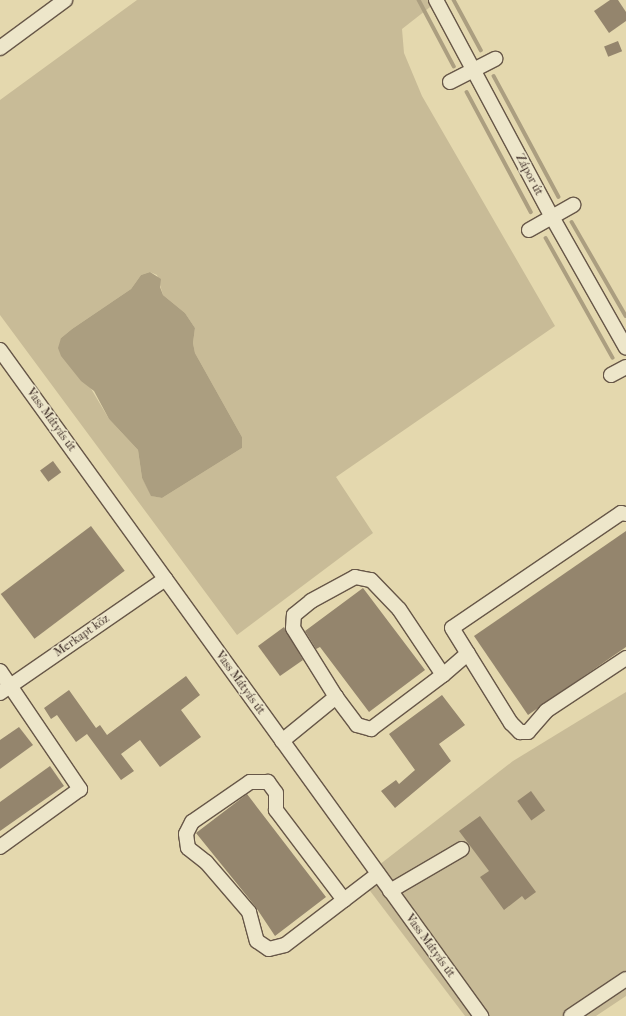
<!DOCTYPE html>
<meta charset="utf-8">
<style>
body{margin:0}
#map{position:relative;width:626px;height:1016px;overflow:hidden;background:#e4d8ae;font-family:"IM FELL French Canon",serif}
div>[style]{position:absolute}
.green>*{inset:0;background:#c8bb97}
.water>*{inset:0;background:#ab9e80}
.stream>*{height:3.5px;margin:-1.75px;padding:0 1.75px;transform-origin:1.75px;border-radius:1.75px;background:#ab9e80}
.building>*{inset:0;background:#94856d;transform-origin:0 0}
.roads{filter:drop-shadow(1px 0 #675748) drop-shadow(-1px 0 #675748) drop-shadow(0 1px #675748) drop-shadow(0 -1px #675748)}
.minor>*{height:14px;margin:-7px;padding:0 7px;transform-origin:7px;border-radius:7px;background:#ede6ca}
span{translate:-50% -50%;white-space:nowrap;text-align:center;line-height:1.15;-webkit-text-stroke:3px #ede6ca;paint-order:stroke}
.street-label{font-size:12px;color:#3d2c26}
</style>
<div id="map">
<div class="green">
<i style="clip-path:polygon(evenodd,137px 0,439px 0,402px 29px,404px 53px,422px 96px,555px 326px,336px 477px,373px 533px,237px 635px,0 315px,0 100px,137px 0,150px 272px,157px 275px,163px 295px,185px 313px,195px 328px,193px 343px,195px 353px,242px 437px,242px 448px,162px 498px,152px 496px,142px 478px,138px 450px,109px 419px,61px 338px,72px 329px,131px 289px,141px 275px,150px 272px)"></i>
<i style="clip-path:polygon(626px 692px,626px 996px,596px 1016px,465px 1016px,361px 879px,513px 761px)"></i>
</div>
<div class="water">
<i style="clip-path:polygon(150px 272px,161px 279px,160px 287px,163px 295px,185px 313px,195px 328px,193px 343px,195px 353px,242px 437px,242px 448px,162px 498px,151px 496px,142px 478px,138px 450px,109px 419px,94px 391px,81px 381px,61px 356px,58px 348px,61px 338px,72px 329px,131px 289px,141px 275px)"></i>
</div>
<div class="stream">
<i style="left:419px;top:0;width:75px;rotate:62.1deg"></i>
<i style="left:454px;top:0;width:57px;rotate:61.6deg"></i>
<i style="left:494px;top:76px;width:137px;rotate:61.8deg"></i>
<i style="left:467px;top:92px;width:136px;rotate:61.9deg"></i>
<i style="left:572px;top:222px;width:108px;rotate:60.1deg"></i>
<i style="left:546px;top:238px;width:137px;rotate:60.8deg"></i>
</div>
<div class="building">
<i style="clip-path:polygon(610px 0,618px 0,626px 12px,626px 21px,609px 33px,594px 11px)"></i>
<i style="left:618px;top:41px;width:11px;height:15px;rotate:68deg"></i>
<i style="left:53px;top:461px;width:14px;height:16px;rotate:54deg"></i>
<i style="left:91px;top:526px;width:56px;height:113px;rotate:53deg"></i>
<i style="clip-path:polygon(626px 531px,626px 647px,528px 715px,474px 636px)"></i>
<i style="clip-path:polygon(363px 588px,425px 670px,369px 712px,320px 647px,316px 649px,305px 631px)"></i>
<i style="clip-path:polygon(284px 627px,303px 660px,280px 676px,258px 646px)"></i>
<i style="clip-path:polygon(186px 676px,200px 695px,181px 710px,201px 737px,160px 767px,140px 740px,121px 754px,134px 771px,121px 780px,87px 734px,76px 742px,57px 715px,51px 719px,44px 708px,69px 690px,96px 728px,100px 725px,107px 735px)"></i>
<i style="clip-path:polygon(442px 695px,465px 725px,439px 744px,451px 761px,395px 808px,381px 791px,396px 780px,399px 784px,415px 770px,389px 734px)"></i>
<i style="clip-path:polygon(19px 727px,33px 745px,0 769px,0 740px)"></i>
<i style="clip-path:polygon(50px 766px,64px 786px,0 831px,0 802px)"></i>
<i style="left:531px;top:791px;width:24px;height:17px;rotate:54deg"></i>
<i style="clip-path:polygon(247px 794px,326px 897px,275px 936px,255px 906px,196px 833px)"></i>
<i style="clip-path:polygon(480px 816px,536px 892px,525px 900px,522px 896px,504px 910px,480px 877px,489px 871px,459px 831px)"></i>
</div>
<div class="roads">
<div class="minor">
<i style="left:436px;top:0;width:246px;rotate:61.9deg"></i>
<i style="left:552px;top:217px;width:150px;rotate:60.5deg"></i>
<i style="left:0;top:48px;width:81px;rotate:-36.4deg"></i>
<i style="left:450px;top:82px;width:51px;rotate:-27.1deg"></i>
<i style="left:529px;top:230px;width:51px;rotate:-29.6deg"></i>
<i style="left:0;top:350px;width:822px;rotate:54.16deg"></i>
<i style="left:611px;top:375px;width:17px;rotate:-28deg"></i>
<i style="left:626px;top:514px;width:5px;rotate:-169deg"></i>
<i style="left:621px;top:513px;width:204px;rotate:145.8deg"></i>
<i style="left:452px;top:628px;width:112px;rotate:58.2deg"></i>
<i style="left:511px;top:723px;width:13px;rotate:45deg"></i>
<i style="left:520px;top:732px;width:8px"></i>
<i style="left:528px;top:732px;width:28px;rotate:-49deg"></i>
<i style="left:546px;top:711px;width:96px;rotate:-33.5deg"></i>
<i style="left:0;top:671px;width:143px;rotate:55.9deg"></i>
<i style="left:80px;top:789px;width:99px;rotate:144.1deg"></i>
<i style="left:0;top:693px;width:201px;rotate:-34.6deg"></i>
<i style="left:336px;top:697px;width:35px;rotate:53deg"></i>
<i style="left:357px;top:725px;width:15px;rotate:16deg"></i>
<i style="left:371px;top:729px;width:90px;rotate:-36.9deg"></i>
<i style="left:282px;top:741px;width:70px;rotate:-39.2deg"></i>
<i style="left:336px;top:697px;width:81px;rotate:-121.9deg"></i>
<i style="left:293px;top:628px;width:13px;rotate:-86deg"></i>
<i style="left:294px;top:615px;width:22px;rotate:-39deg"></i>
<i style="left:311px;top:601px;width:50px;rotate:-28.6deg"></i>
<i style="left:355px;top:577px;width:16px;rotate:11deg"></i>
<i style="left:371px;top:580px;width:40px;rotate:46deg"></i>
<i style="left:399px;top:609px;width:79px;rotate:56.3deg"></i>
<i style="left:443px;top:675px;width:33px;rotate:-41deg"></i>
<i style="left:390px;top:891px;width:83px;rotate:-30.3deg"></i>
<i style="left:344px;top:900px;width:113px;rotate:-127.1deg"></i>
<i style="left:276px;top:810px;width:17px;rotate:-90deg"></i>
<i style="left:276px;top:793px;width:14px;rotate:-126deg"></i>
<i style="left:268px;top:782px;width:18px;rotate:180deg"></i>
<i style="left:250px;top:782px;width:70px;rotate:145.4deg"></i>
<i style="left:192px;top:822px;width:13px;rotate:117deg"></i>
<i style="left:186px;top:834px;width:14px;rotate:82deg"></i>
<i style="left:188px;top:848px;width:23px;rotate:38deg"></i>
<i style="left:206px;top:862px;width:66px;rotate:49.3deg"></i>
<i style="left:249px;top:912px;width:30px;rotate:75deg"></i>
<i style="left:257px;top:941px;width:14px;rotate:34deg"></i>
<i style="left:269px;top:949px;width:16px;rotate:-14deg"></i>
<i style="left:285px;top:945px;width:117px;rotate:-37.4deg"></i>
<i style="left:571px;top:1016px;width:66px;rotate:-33.9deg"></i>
</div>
</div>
<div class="street-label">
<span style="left:529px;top:175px;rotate:62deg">Zápor út</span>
<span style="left:51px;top:420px;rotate:54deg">Vass Mátyás út</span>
<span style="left:82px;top:636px;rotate:-35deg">Merkapt köz</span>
<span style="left:240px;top:683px;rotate:54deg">Vass Mátyás út</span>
<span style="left:430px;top:946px;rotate:54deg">Vass Mátyás út</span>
</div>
</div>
